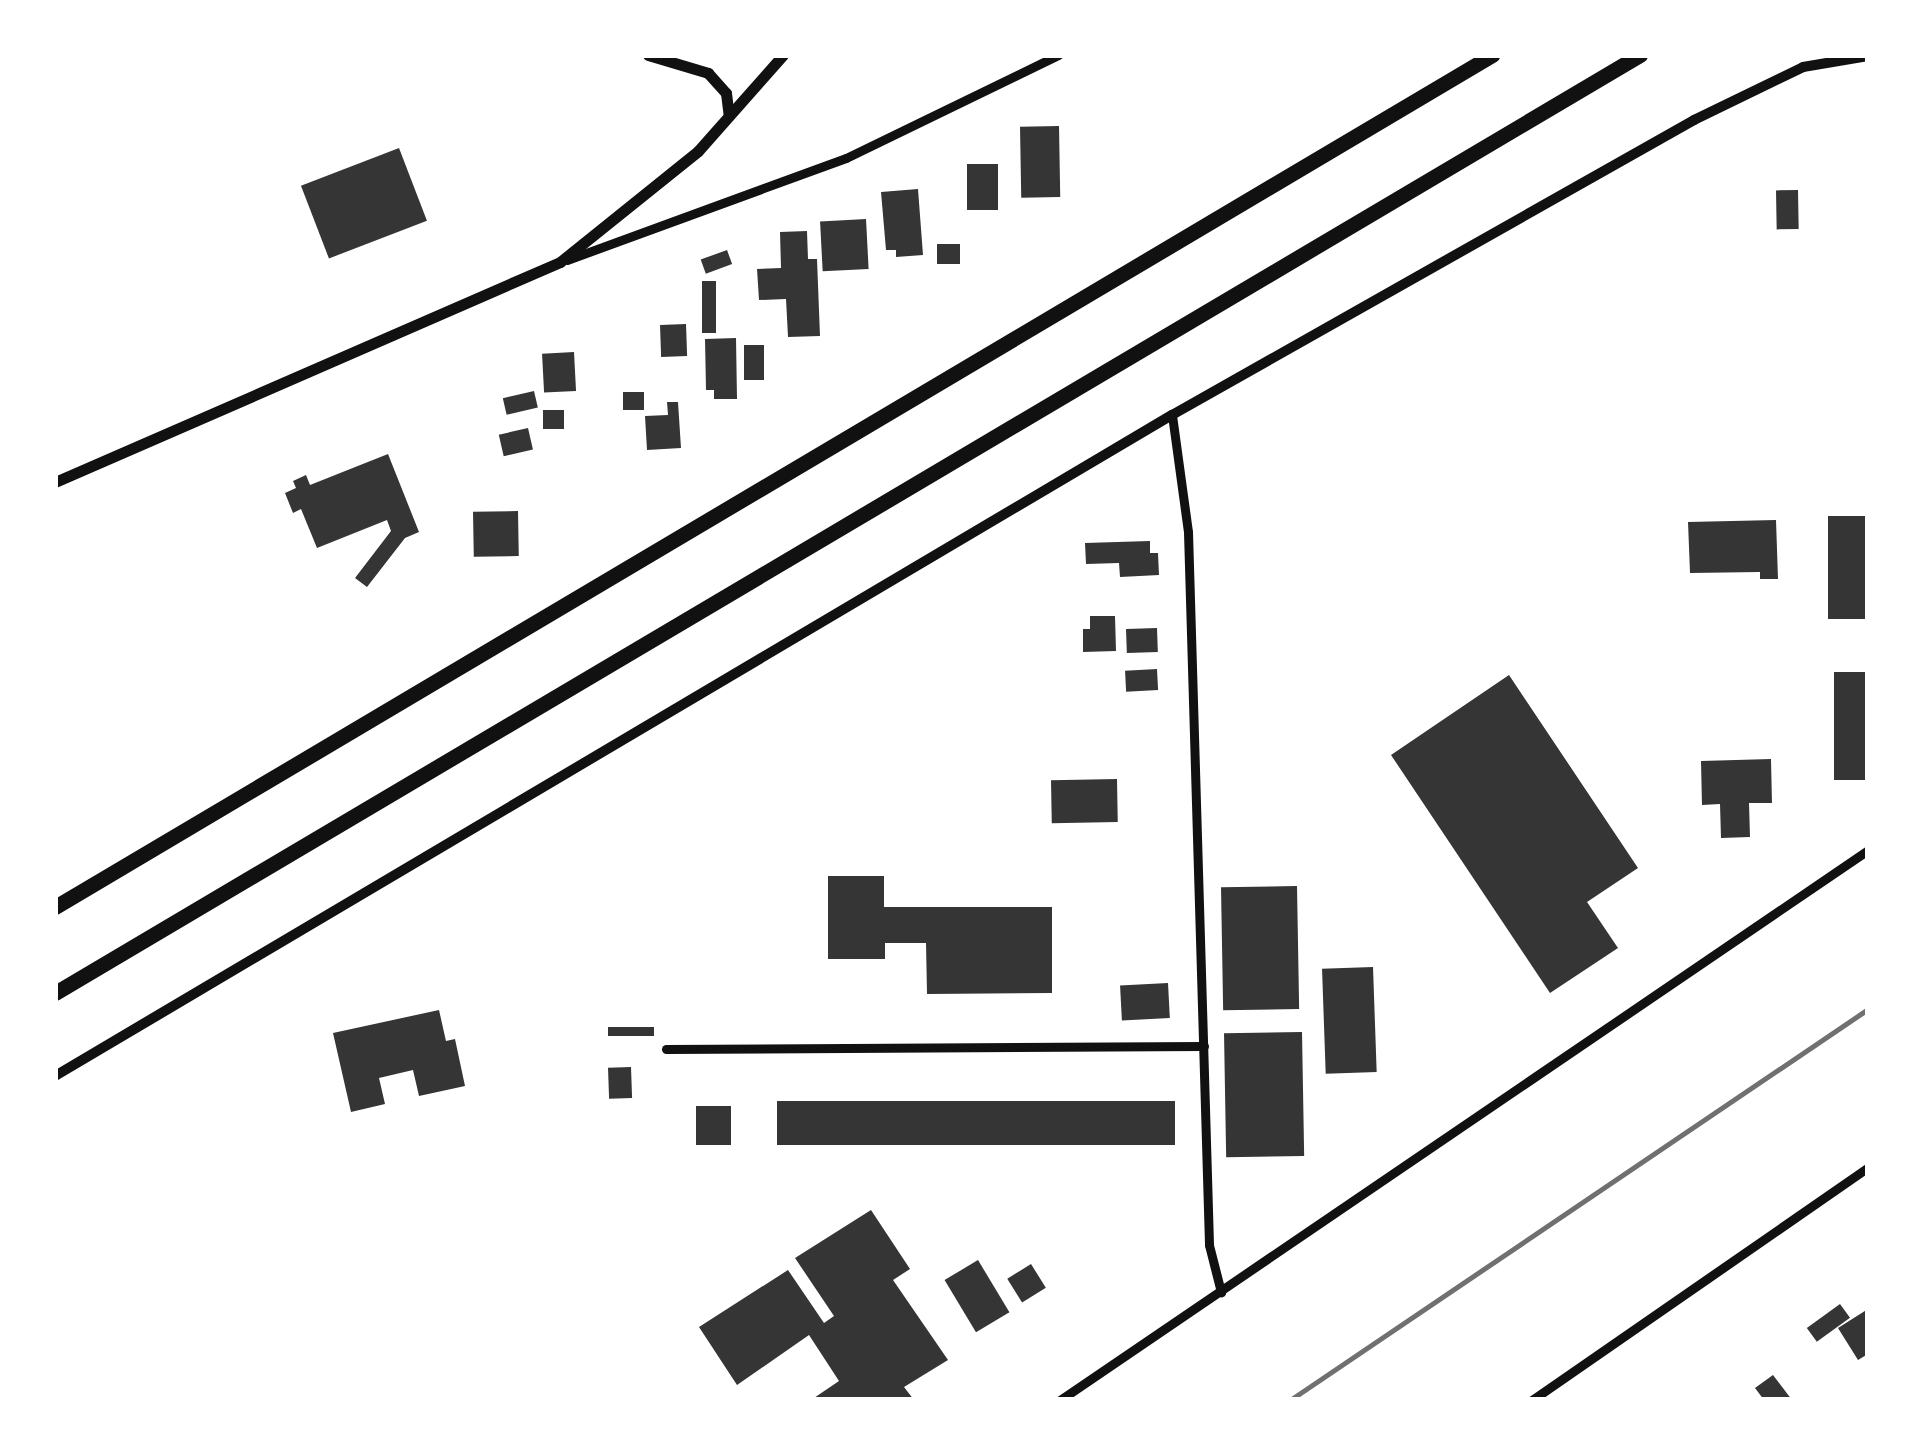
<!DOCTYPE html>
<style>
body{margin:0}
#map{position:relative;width:1923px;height:1455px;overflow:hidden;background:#fff;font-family:"Titillium Web",sans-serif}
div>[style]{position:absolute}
.building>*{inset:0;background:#353535;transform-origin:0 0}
.minor>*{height:9px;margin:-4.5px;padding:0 4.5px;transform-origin:4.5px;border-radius:4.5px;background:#111}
.tertiary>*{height:10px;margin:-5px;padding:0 5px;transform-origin:5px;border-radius:5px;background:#111}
.secondary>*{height:11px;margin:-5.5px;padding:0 5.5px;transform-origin:5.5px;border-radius:5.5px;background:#111}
.motorway>*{height:15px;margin:-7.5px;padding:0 7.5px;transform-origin:7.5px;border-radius:7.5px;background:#111}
.rail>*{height:5px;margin:-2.5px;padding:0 2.5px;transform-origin:2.5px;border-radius:2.5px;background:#707070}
span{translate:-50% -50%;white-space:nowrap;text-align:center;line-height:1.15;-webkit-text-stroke:8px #fff;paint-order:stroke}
.frame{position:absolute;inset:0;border:58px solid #fff;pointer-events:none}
</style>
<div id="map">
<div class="building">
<i style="left:1059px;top:126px;width:71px;height:39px;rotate:89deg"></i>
<i style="left:399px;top:148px;width:78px;height:105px;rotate:69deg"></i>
<i style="left:967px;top:164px;width:31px;height:46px"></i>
<i style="clip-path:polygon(918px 189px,923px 255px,896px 257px,896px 250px,886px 250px,881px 192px)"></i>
<i style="left:1798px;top:190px;width:39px;height:22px;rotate:89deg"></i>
<i style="left:866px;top:219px;width:50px;height:46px;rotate:87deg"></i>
<i style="clip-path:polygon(807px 231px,808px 259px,817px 259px,820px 336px,788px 337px,786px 299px,759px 300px,757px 269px,781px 268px,780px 232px)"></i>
<i style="left:960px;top:244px;width:20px;height:23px;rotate:90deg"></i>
<i style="left:727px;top:250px;width:15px;height:28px;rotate:70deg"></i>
<i style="left:702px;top:281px;width:14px;height:52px"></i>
<i style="left:686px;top:324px;width:32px;height:26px;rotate:88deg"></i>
<i style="clip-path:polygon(736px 338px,737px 399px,714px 399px,714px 390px,706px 390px,705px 339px)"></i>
<i style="left:744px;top:345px;width:20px;height:35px"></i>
<i style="left:574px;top:352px;width:39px;height:32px;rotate:87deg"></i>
<i style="left:534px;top:391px;width:17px;height:32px;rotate:77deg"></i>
<i style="left:623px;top:392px;width:21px;height:18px"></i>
<i style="clip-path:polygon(667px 402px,678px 402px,681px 448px,647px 450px,645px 416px,668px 415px)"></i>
<i style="left:543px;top:410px;width:21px;height:19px"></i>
<i style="left:528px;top:428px;width:22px;height:30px;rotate:77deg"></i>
<i style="clip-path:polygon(388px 454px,419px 532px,405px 538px,367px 587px,355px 578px,391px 531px,387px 520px,317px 548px,301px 509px,293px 513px,285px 493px,296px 488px,293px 481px,306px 475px,310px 485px)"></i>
<i style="left:518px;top:511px;width:45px;height:45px;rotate:89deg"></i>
<i style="left:1828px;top:516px;width:40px;height:103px"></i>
<i style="clip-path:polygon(1776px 520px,1778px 579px,1760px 579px,1760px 572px,1690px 573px,1688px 522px)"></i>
<i style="clip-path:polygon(1150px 541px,1150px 553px,1158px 553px,1159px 575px,1120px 577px,1119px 563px,1086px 564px,1085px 543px)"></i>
<i style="clip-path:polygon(1090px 616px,1115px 616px,1116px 651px,1083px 652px,1083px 629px,1090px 629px)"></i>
<i style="left:1157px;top:628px;width:24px;height:31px;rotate:88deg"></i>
<i style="left:1157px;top:669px;width:21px;height:32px;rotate:87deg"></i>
<i style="left:1834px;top:672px;width:34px;height:108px"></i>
<i style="clip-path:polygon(1509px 675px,1638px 868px,1587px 902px,1618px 948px,1550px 993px,1391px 755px)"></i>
<i style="clip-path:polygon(1771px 759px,1772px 803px,1749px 803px,1750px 837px,1721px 838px,1720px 804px,1702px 805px,1701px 761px)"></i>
<i style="left:1117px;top:779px;width:43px;height:66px;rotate:89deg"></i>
<i style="clip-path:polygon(828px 876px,884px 876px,884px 907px,1052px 907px,1052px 993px,927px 994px,926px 943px,885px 943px,885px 959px,828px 959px)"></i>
<i style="left:1297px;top:886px;width:123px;height:76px;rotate:89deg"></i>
<i style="left:1373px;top:967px;width:105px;height:51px;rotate:88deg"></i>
<i style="left:1168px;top:983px;width:35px;height:48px;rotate:87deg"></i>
<i style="clip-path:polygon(439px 1010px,446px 1041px,455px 1039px,465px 1086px,419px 1096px,413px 1070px,379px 1078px,385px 1104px,351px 1112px,333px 1033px)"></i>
<i style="left:608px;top:1027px;width:46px;height:9px"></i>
<i style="left:1302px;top:1032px;width:124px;height:78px;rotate:89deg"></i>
<i style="left:631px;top:1067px;width:31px;height:23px;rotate:88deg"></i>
<i style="left:1175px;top:1101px;width:44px;height:398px;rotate:90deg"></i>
<i style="left:731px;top:1106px;width:39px;height:35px;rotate:90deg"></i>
<i style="clip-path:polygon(871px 1210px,910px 1269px,893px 1280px,948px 1360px,904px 1387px,914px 1400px,811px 1400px,839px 1381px,809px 1335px,737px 1385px,699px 1327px,788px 1270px,824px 1323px,834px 1316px,795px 1258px)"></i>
<i style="left:978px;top:1260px;width:61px;height:39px;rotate:59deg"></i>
<i style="left:1031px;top:1264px;width:28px;height:28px;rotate:58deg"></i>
<i style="left:1840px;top:1304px;width:17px;height:41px;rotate:54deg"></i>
<i style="clip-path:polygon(1868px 1309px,1868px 1354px,1858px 1360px,1838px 1328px)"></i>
<i style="clip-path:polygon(1773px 1375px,1792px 1400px,1764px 1400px,1755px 1388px)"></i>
</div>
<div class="minor">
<i style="left:567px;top:260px;width:297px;rotate:-20.1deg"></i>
<i style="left:846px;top:158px;width:236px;rotate:-25.9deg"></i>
<i style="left:1172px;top:415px;width:118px;rotate:82.2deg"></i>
<i style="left:1188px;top:532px;width:713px;rotate:88.31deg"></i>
<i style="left:1209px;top:1245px;width:49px;rotate:75.7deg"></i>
<i style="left:666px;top:1049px;width:538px;rotate:-0.32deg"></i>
<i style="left:1060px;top:1400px;width:977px;rotate:-34.24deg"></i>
<i style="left:1532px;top:1400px;width:409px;rotate:-34.7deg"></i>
</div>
<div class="tertiary">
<i style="left:55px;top:1076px;width:1298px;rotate:-30.62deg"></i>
<i style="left:1172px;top:415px;width:600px;rotate:-29.47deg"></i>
<i style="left:1694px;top:120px;width:121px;rotate:-25.9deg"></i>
<i style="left:1803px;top:67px;width:66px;rotate:-9.6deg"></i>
</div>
<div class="secondary">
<i style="left:648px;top:55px;width:63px;rotate:16.7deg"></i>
<i style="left:708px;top:73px;width:27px;rotate:48deg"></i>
<i style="left:726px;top:93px;width:23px;rotate:83deg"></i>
<i style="left:55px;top:482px;width:551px;rotate:-23.54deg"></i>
<i style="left:560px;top:262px;width:177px;rotate:-38.8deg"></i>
<i style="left:698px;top:151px;width:128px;rotate:-48.5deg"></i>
</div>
<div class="motorway">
<i style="left:55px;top:907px;width:1671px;rotate:-30.66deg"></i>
<i style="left:55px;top:993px;width:1842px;rotate:-30.62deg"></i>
</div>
<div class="rail">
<i style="left:1290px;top:1400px;width:698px;rotate:-34.08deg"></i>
</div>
<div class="frame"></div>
</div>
